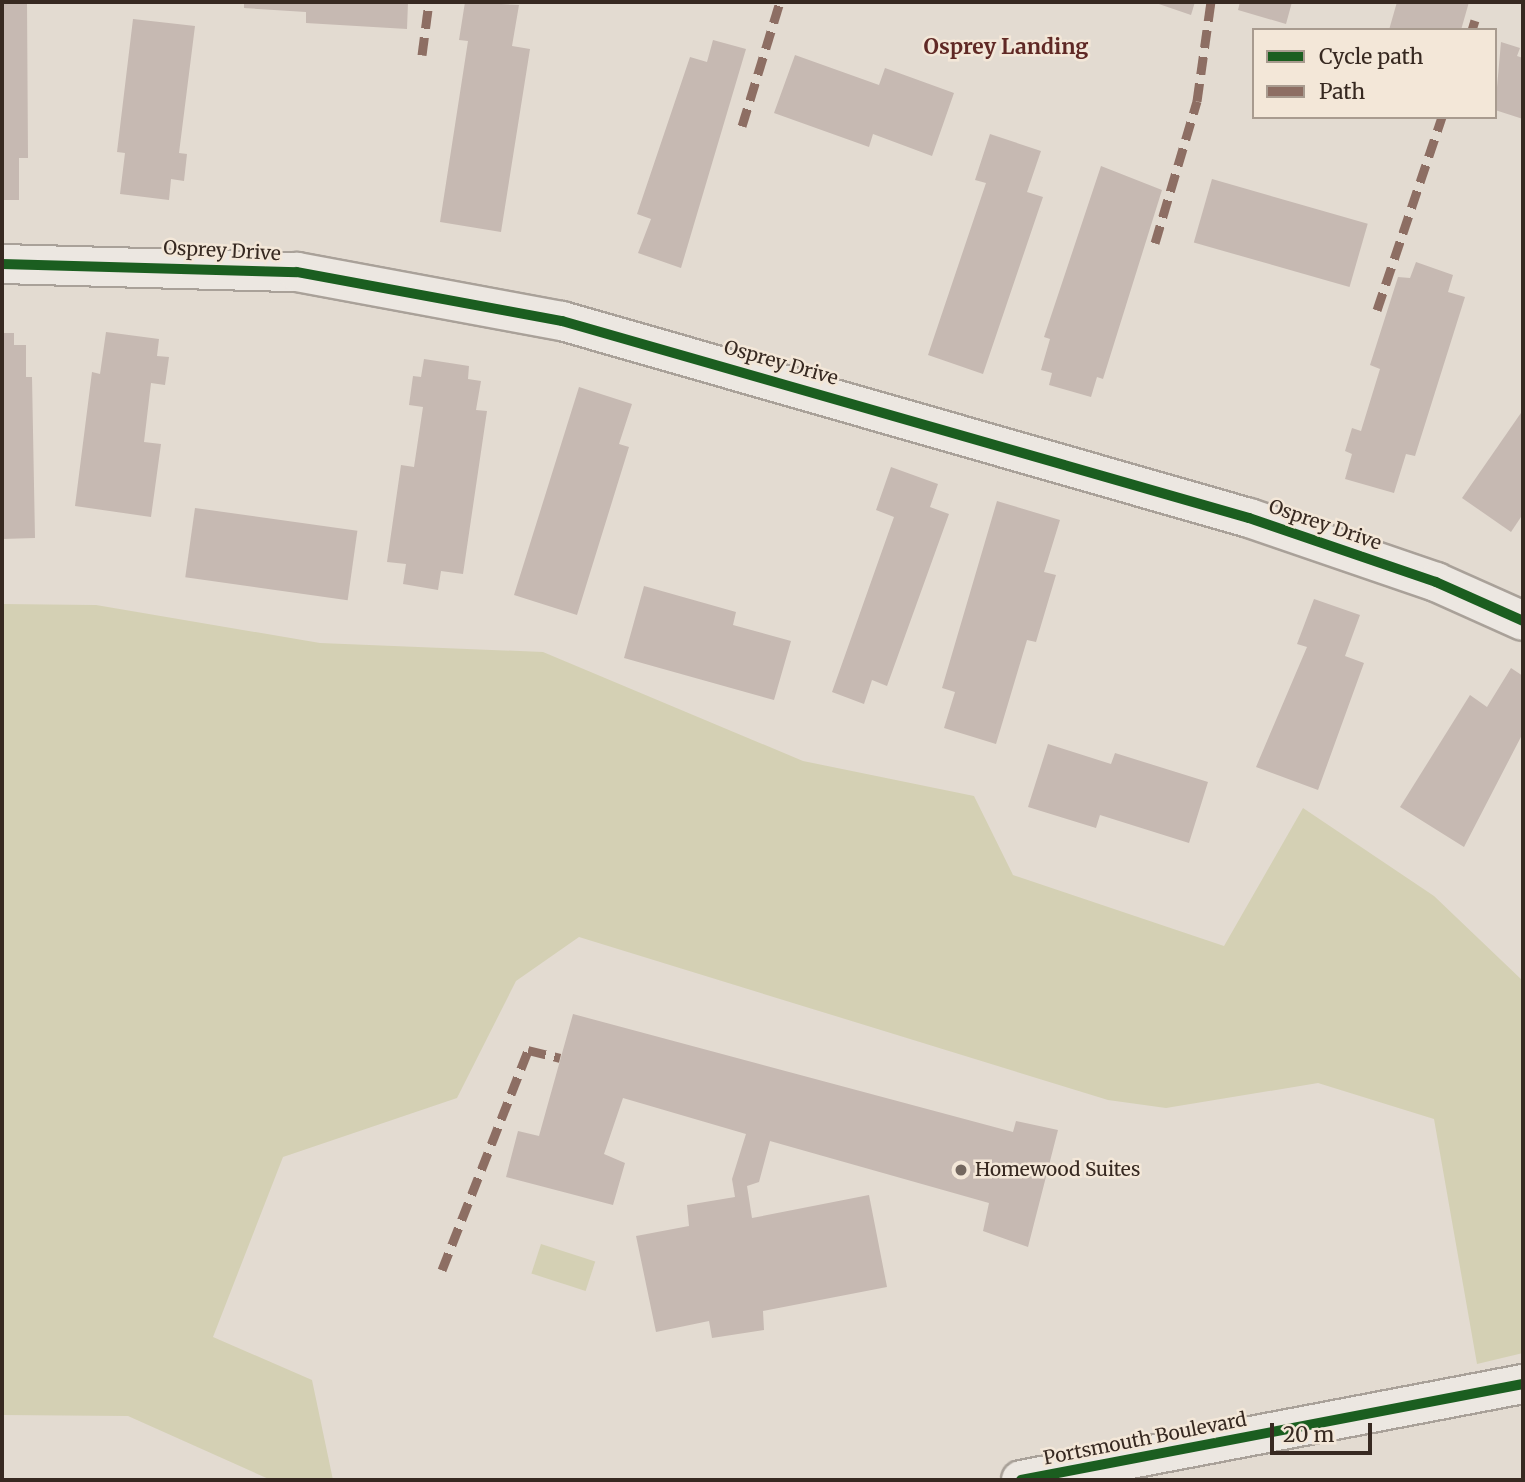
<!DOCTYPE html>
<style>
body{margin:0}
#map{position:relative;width:1525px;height:1482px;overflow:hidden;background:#e3dbd1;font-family:Merriweather,serif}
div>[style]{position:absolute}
.green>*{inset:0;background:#d4d0b4;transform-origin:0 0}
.building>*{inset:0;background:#c6b9b2;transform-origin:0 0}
.roads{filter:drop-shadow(2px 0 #a9a199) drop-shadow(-2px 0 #a9a199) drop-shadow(0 2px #a9a199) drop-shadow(0 -2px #a9a199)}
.minor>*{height:38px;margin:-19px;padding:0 19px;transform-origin:19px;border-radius:19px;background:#ece7e1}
.quiet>*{height:9px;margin-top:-4.5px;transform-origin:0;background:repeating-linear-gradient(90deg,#8d6e63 0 18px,transparent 0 27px)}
.cycleway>*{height:10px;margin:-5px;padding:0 5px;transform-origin:5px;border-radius:5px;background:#1b5e20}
.dots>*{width:19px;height:19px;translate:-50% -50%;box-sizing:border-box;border:4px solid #f3e7d8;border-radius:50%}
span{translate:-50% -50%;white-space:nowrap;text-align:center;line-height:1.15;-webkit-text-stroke:5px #f3e7d8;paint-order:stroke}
.street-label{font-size:19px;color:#372921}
.poi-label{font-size:19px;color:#372921}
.left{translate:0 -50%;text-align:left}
.neighbourhood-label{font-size:21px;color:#602925;font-weight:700}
.frame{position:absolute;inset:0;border:4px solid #372921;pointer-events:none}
.legend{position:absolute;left:1252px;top:28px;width:245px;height:91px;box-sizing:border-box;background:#f3e7d8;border:2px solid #a89b8f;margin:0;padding:9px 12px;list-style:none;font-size:21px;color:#372921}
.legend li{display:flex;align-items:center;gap:14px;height:35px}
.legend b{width:35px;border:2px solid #a89b8f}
.scale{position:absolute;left:1270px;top:1423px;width:102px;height:32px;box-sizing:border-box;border:4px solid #372921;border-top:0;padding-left:9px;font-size:21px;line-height:24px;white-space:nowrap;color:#372921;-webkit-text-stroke:5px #f3e7d8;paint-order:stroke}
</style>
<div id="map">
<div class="green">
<i style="clip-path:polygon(2px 604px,96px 605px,320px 643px,543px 652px,803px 761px,974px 796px,1013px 875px,1224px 946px,1303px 808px,1434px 896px,1523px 981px,1523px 1353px,1477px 1364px,1434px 1119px,1318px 1083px,1166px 1108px,1108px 1100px,579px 937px,516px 981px,457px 1098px,283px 1157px,213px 1337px,312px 1380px,333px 1480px,271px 1480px,128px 1416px,2px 1415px)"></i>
<i style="left:541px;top:1244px;width:57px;height:31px;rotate:18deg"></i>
</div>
<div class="building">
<i style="clip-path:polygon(2px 2px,27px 2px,28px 158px,19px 158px,19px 200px,2px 200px)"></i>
<i style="clip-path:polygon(244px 2px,408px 2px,407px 29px,306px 23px,306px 12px,244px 8px)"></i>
<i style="clip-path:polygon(465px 2px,519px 5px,512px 46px,530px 49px,501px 232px,440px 222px,468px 41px,459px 40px)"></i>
<i style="clip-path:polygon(1153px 2px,1195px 2px,1191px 15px)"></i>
<i style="clip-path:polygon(1240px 2px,1292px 2px,1286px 24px,1238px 10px)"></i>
<i style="clip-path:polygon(1397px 2px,1469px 2px,1461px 30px,1389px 30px)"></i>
<i style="clip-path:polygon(133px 19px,195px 26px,179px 153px,187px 154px,184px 181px,171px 179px,169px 200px,120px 194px,125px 153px,117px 152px)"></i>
<i style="clip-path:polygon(713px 40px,746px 49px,681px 268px,638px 253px,651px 219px,637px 214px,690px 57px,707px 62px)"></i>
<i style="clip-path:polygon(1501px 42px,1520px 48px,1517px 56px,1523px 58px,1523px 119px,1495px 110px)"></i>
<i style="clip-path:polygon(795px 55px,879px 85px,885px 68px,954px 93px,932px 156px,873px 134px,869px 147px,774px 113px)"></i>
<i style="clip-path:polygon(990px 134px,1041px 151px,1027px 192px,1043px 197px,983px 374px,928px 355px,986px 183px,975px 180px)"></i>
<i style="clip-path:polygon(1101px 166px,1162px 190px,1103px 379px,1097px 377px,1091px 397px,1049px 385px,1052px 373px,1041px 370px,1050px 339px,1044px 337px)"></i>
<i style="left:1212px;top:179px;width:162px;height:66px;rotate:16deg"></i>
<i style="clip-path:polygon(1416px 262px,1453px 275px,1448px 292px,1465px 297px,1415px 456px,1406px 454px,1394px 493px,1345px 479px,1352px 454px,1345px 451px,1352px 428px,1361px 431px,1380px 369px,1370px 365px,1398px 277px,1410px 278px)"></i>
<i style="clip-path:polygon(106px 332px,159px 339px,157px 356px,169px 357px,165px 385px,151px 383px,144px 442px,161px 444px,151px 517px,75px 506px,92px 372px,100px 374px)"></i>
<i style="clip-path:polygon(2px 333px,14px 333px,14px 345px,26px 345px,26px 377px,32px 377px,35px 538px,2px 539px)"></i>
<i style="clip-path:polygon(424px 359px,469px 366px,468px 379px,481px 381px,476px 410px,487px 411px,463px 574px,441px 571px,438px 590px,403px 584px,406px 564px,387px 562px,401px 465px,414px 467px,423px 407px,409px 405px,413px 376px,421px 377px)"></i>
<i style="clip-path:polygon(579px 387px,632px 404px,619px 444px,629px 447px,577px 615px,514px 595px)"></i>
<i style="clip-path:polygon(1523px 410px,1523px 514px,1511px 532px,1462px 498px)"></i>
<i style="clip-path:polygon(891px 467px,938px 484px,930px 507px,949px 514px,887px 686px,872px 680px,864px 704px,832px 692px,894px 517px,876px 510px)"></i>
<i style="clip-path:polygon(997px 501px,1060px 520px,1044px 572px,1056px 575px,1036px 642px,1027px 640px,996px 744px,944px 728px,955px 692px,942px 688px)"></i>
<i style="left:195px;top:508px;width:164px;height:70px;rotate:8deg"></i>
<i style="clip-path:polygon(644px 586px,736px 612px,733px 625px,791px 641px,774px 700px,624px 658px)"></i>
<i style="clip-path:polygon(1314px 599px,1360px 615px,1345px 656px,1364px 663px,1318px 790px,1256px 767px,1307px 647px,1297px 644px)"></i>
<i style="clip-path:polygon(1511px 668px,1523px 676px,1523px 733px,1464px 847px,1400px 807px,1470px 695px,1487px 707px)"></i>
<i style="clip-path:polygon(1048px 744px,1111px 764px,1115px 753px,1208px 782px,1189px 843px,1100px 815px,1096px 828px,1028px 807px)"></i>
<i style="clip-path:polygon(573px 1014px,1013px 1132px,1016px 1121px,1058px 1130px,1028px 1247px,983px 1231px,989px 1203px,770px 1141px,759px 1182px,747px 1186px,752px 1218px,869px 1195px,887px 1287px,763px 1311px,764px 1330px,712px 1338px,709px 1321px,656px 1332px,636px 1236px,689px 1226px,687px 1205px,735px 1197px,732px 1179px,746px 1134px,623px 1098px,604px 1154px,625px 1163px,613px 1205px,506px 1177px,518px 1131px,539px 1136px)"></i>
</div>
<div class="roads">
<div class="minor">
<i style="left:2px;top:264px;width:295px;rotate:1.6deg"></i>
<i style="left:297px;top:272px;width:269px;rotate:10.5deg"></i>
<i style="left:562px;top:321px;width:715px;rotate:16deg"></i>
<i style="left:1249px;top:518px;width:198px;rotate:18.9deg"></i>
<i style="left:1436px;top:582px;width:95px;rotate:24.1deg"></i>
<i style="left:1021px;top:1480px;width:511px;rotate:-10.83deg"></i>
</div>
</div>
<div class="quiet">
<i style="left:1472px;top:30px;width:10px;rotate:-73deg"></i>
<i style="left:422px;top:55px;width:53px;rotate:-82.5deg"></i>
<i style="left:742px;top:126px;width:130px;rotate:-73deg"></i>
<i style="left:1155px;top:243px;width:148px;rotate:-73.5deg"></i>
<i style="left:1197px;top:101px;width:100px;rotate:-82deg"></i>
<i style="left:1377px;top:310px;width:204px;rotate:-71.4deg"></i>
<i style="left:442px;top:1270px;width:236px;rotate:-68.6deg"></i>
<i style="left:528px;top:1050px;width:33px;rotate:14deg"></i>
</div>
<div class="cycleway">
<i style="left:2px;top:264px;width:295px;rotate:1.6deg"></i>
<i style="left:297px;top:272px;width:269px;rotate:10.5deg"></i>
<i style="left:562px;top:321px;width:715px;rotate:16deg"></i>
<i style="left:1249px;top:518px;width:198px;rotate:18.9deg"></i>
<i style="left:1436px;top:582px;width:95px;rotate:24.1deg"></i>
<i style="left:1021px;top:1480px;width:511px;rotate:-10.83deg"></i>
</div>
<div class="dots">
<i style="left:961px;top:1170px;background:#73675f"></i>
</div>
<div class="street-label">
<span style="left:222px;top:251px;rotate:3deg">Osprey Drive</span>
<span style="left:781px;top:363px;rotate:16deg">Osprey Drive</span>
<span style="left:1325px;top:525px;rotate:19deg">Osprey Drive</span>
<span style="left:1145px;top:1439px;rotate:-11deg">Portsmouth Boulevard</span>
</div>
<div class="poi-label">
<span class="left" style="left:975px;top:1170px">Homewood Suites</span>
</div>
<div class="neighbourhood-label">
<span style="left:1006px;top:47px">Osprey Landing</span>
</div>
<div class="frame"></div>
<ul class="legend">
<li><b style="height:9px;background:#1b5e20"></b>Cycle path</li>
<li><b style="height:9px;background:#8d6e63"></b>Path</li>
</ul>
<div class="scale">20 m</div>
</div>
